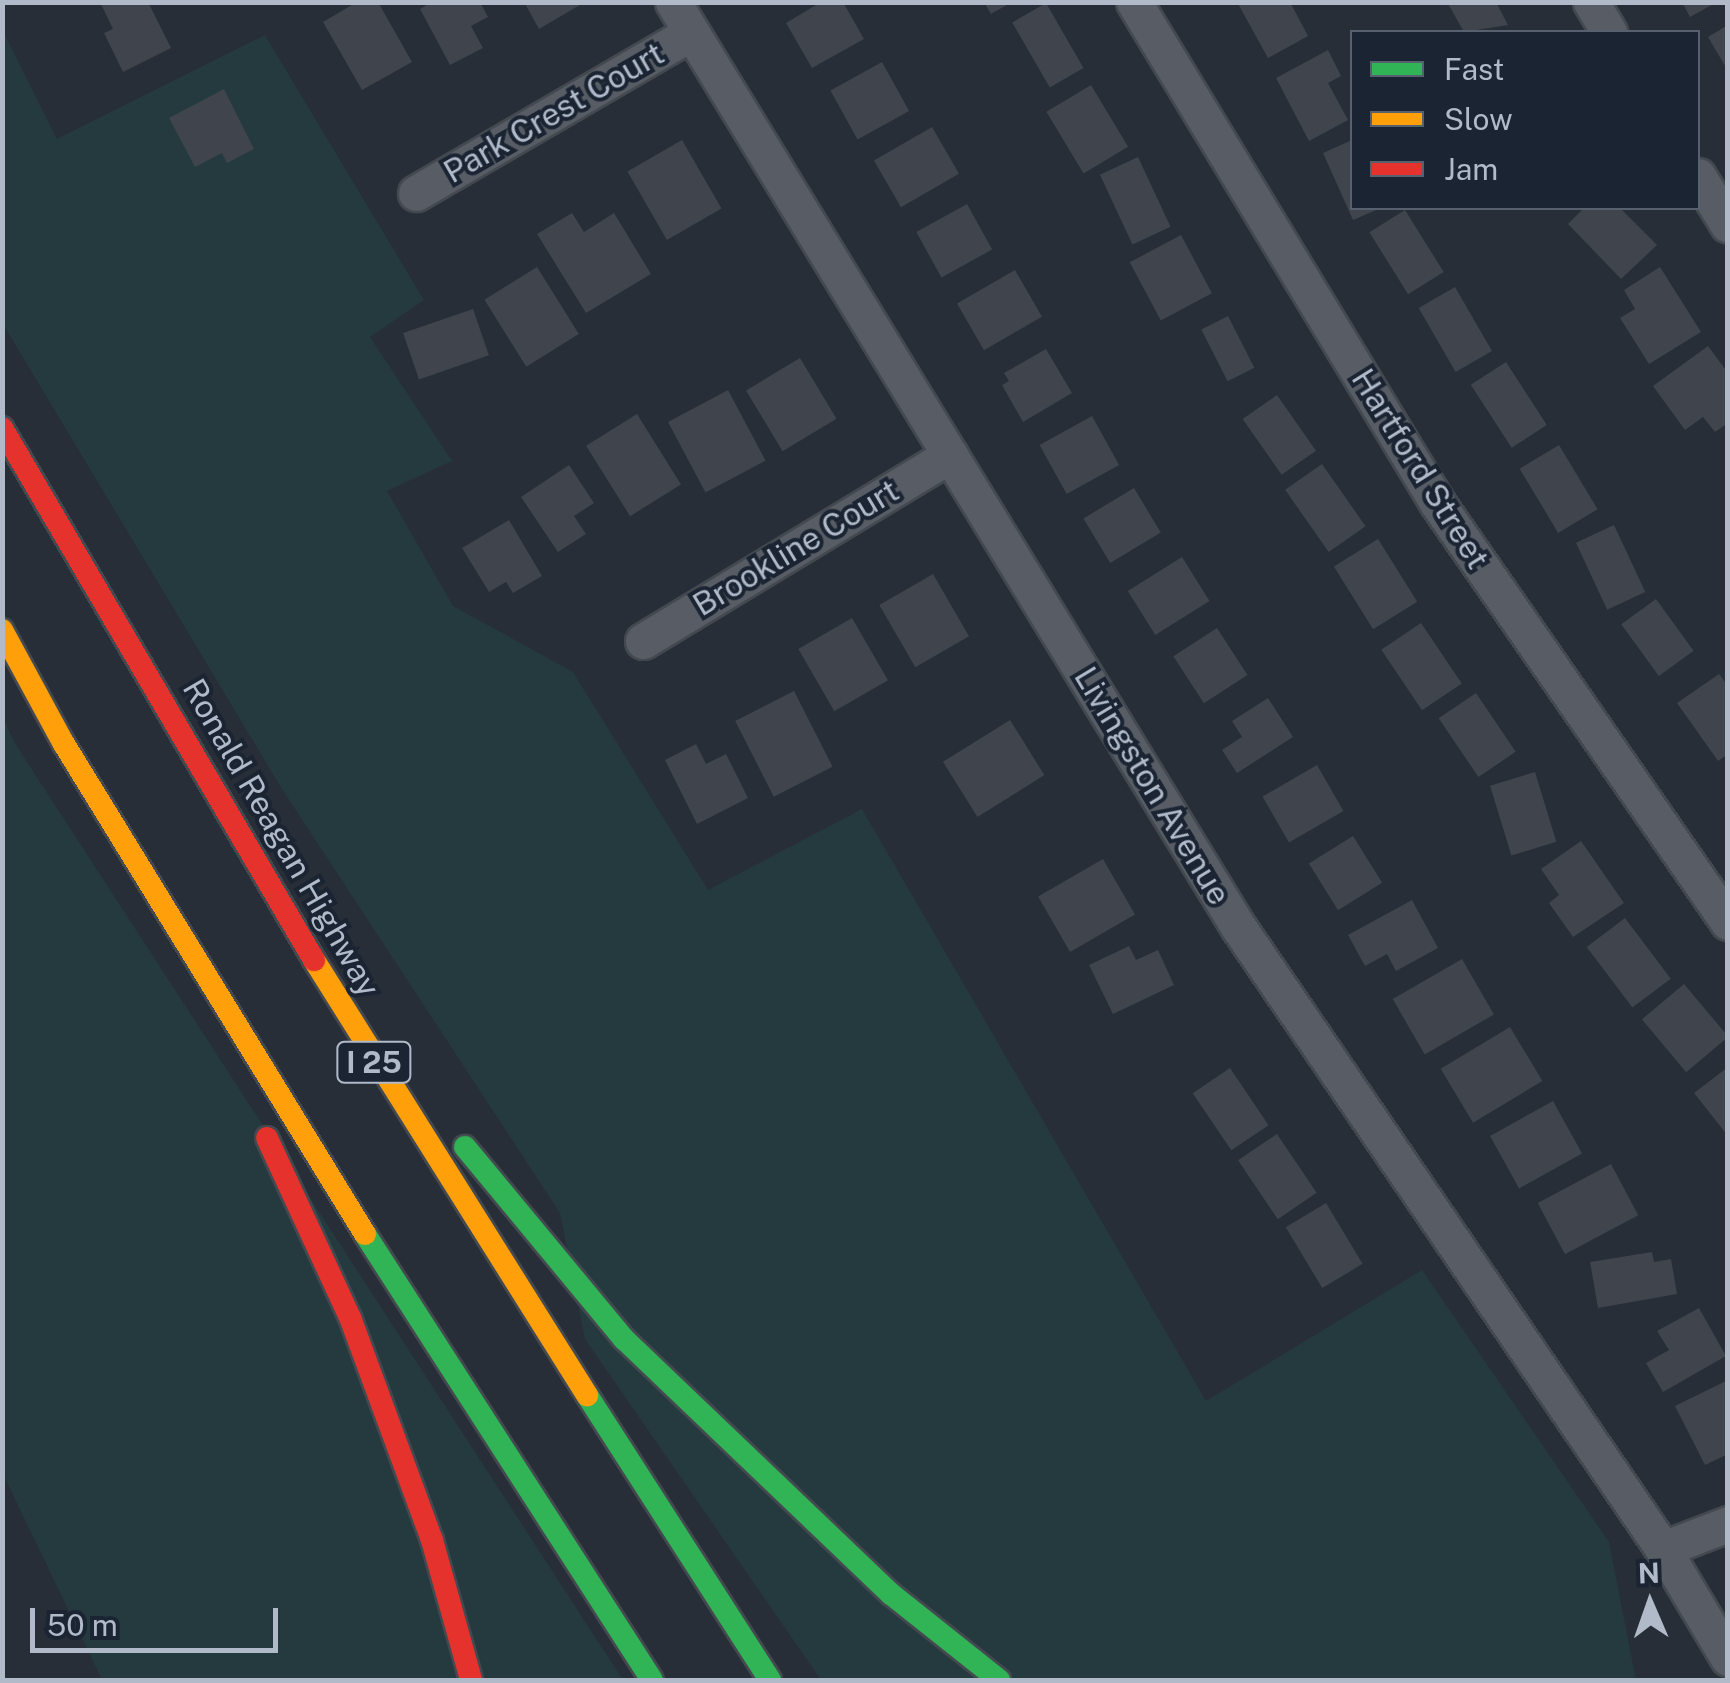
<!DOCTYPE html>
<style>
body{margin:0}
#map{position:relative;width:1730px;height:1683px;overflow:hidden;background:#272e37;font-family:"Public Sans",sans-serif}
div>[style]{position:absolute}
.green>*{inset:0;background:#243a3e}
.building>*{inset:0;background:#3f444d;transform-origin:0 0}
.roads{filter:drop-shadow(2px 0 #444950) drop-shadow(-2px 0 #444950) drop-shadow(0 2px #444950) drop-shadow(0 -2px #444950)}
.street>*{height:35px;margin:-17.5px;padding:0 17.5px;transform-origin:17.5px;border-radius:17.5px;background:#585d65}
.fast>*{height:22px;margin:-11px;padding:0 11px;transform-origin:11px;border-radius:11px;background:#30b455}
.slow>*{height:22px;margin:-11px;padding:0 11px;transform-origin:11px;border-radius:11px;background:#ff9f0a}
.jam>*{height:22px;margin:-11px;padding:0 11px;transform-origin:11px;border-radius:11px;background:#e5322d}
span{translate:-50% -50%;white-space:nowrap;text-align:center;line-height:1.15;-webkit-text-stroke:8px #1a2432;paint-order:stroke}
.shield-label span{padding:2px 8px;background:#1a2432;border:2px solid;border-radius:8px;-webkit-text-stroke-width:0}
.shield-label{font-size:30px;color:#b0bac9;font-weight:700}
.street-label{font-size:32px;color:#b0bac9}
.frame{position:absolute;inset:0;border:5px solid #b0bac9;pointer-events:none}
.legend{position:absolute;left:1350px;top:30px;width:350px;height:180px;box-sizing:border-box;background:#1a2432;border:2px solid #56606e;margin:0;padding:12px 18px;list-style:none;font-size:30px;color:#b0bac9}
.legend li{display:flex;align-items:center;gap:20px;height:50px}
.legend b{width:50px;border:2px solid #56606e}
.north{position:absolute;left:1600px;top:1553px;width:100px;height:100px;-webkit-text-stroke:8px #1a2432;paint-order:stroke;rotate:358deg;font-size:28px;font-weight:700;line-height:40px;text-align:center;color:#b0bac9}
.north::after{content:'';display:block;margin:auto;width:35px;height:45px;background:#b0bac9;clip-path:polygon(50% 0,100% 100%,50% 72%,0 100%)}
.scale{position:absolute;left:30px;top:1608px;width:248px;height:45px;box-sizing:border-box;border:5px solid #b0bac9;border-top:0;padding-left:12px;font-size:30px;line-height:35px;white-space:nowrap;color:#b0bac9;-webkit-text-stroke:8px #1a2432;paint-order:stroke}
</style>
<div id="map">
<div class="green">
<i style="clip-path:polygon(3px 31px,57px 139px,265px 35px,424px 300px,370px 337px,452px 461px,387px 491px,453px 606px,573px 672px,708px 890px,862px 809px,1206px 1401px,1422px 1270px,1609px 1542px,1636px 1680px,821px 1680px,585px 1339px,560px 1213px,282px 789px,3px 324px)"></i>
<i style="clip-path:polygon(3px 718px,16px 745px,623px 1680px,102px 1680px,3px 1474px)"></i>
</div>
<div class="building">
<i style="clip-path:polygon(100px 2px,148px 2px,171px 48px,123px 72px,104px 33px,113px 29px)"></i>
<i style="clip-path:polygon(357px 2px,378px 2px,412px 62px,362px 90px,323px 22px)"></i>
<i style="clip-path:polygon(432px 2px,480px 2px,488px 17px,471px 26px,483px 48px,450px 65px,420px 9px)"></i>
<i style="clip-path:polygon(524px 2px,585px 2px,539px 29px)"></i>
<i style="clip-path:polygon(821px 2px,843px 2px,864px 39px,812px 68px,786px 23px)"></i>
<i style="clip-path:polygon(984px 2px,1012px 2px,991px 14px)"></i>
<i style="clip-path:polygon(1237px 2px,1290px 2px,1308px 36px,1268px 58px)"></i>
<i style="clip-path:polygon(1447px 2px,1496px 2px,1508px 25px,1464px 32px)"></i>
<i style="clip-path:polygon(1682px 2px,1717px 2px,1690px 17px)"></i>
<i style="left:1046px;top:3px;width:75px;height:39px;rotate:60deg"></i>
<i style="clip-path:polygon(1728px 25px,1728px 71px,1708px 37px)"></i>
<i style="clip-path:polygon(1328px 50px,1341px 76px,1328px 83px,1348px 120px,1309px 141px,1276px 78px)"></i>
<i style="left:882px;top:62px;width:56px;height:59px;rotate:61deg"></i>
<i style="left:1091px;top:85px;width:72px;height:52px;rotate:59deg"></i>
<i style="clip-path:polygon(224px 89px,254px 149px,227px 163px,222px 153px,195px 167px,169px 118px)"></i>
<i style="left:932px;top:127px;width:54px;height:67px;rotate:60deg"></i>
<i style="left:682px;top:140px;width:79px;height:63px;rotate:60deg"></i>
<i style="clip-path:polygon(1352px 140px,1352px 208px,1381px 208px,1353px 220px,1323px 153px)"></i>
<i style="left:1138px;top:157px;width:77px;height:42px;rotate:65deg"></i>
<i style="left:967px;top:204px;width:52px;height:58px;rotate:61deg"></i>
<i style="clip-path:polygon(1584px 208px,1620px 208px,1657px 245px,1621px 279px,1568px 224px)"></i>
<i style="left:1405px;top:210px;width:73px;height:42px;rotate:58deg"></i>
<i style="clip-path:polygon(572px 213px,584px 232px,614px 213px,651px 274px,586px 313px,537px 234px)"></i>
<i style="left:1181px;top:235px;width:66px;height:58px;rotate:62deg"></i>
<i style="left:537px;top:267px;width:79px;height:62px;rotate:58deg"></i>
<i style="clip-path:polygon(1660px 267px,1701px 332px,1649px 364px,1620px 318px,1635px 309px,1624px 290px)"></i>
<i style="left:1015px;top:270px;width:54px;height:67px;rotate:60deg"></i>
<i style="left:1455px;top:287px;width:74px;height:42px;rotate:60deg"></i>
<i style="left:473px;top:309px;width:49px;height:74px;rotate:71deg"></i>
<i style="left:1228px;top:316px;width:58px;height:30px;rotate:63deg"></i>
<i style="clip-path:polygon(1708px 346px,1728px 373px,1728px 423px,1715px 432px,1703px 417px,1685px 430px,1653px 386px)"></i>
<i style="clip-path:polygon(1046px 349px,1072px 393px,1023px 422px,1002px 385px,1009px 381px,1004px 373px)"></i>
<i style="left:800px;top:358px;width:71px;height:63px;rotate:59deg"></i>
<i style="left:1506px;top:362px;width:75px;height:42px;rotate:57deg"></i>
<i style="left:728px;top:390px;width:80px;height:68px;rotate:62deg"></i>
<i style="left:1277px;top:395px;width:68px;height:42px;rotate:55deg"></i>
<i style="left:637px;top:414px;width:83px;height:60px;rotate:58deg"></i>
<i style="left:1092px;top:416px;width:56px;height:60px;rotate:61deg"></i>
<i style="left:1559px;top:445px;width:75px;height:46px;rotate:59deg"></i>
<i style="left:1322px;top:464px;width:76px;height:45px;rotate:55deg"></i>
<i style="clip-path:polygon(569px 465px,594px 503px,574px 516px,586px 534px,558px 552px,521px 497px)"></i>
<i style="left:1134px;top:488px;width:52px;height:59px;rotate:59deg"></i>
<i style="clip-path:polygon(509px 520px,542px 576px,513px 593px,506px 582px,489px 592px,462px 548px)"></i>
<i style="left:1614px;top:525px;width:74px;height:42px;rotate:65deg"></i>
<i style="left:1378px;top:539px;width:74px;height:52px;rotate:58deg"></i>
<i style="left:1182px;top:557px;width:52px;height:64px;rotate:58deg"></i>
<i style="left:933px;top:574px;width:72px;height:62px;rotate:60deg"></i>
<i style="left:1656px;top:599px;width:64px;height:43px;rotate:54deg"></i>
<i style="left:852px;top:618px;width:72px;height:62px;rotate:60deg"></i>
<i style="left:1421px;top:623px;width:73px;height:48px;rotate:56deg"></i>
<i style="left:1217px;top:628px;width:56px;height:52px;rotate:57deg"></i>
<i style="clip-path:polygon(1719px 674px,1728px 686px,1728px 754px,1718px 761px,1677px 703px)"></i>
<i style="left:794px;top:691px;width:85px;height:66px;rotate:63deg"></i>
<i style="left:1476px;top:693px;width:71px;height:45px;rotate:56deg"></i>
<i style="clip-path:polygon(1268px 698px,1293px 737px,1237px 773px,1222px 750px,1242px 737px,1232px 721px)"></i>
<i style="left:1010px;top:720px;width:65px;height:79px;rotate:58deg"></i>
<i style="clip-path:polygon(696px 744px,706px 764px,726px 754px,748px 798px,697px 824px,665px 760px)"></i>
<i style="left:1317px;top:765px;width:53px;height:63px;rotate:60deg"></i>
<i style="left:1535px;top:772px;width:73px;height:47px;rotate:73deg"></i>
<i style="left:1353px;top:836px;width:55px;height:52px;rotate:58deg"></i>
<i style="clip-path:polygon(1581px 841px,1624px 903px,1573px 937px,1549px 903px,1559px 895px,1541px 869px)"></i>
<i style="left:1103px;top:859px;width:64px;height:75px;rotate:60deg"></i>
<i style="clip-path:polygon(1412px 900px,1438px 948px,1396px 971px,1387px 954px,1365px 966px,1348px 935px)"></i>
<i style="left:1625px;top:918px;width:76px;height:48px;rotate:53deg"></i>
<i style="clip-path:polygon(1129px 946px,1136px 960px,1158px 950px,1174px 985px,1113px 1014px,1089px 965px)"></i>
<i style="left:1462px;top:959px;width:64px;height:80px;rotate:60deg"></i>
<i style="left:1684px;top:984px;width:69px;height:55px;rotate:50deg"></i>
<i style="left:1510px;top:1027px;width:63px;height:81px;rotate:59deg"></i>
<i style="clip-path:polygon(1728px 1067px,1728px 1136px,1694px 1093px)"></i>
<i style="left:1230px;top:1068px;width:69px;height:45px;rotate:56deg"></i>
<i style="left:1553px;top:1101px;width:60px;height:72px;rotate:61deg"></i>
<i style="left:1277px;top:1134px;width:71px;height:47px;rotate:56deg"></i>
<i style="left:1611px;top:1164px;width:58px;height:83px;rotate:62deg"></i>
<i style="left:1326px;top:1203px;width:71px;height:47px;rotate:59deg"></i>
<i style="clip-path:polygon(1652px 1252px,1654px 1262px,1671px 1259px,1677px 1294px,1598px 1308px,1590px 1262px)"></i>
<i style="clip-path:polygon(1699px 1308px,1726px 1356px,1663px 1392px,1646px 1363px,1669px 1350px,1657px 1331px)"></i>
<i style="clip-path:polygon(1728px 1380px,1728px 1454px,1705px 1465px,1675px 1406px)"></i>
</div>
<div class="roads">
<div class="street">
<i style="left:673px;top:2px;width:1085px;rotate:58.57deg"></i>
<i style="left:1239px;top:928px;width:752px;rotate:55.68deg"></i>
<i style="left:1134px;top:2px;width:587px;rotate:58.8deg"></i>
<i style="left:1438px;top:504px;width:509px;rotate:55.25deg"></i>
<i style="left:1591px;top:2px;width:35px;rotate:59deg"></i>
<i style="left:1698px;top:176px;width:57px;rotate:58.5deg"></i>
<i style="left:416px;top:193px;width:318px;rotate:-30.2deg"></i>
<i style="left:643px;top:641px;width:359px;rotate:-31.2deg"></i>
<i style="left:1728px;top:1524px;width:70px;rotate:159deg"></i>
<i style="left:1663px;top:1549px;width:127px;rotate:59.2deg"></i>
</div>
<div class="fast">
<i style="left:465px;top:1147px;width:249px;rotate:50.4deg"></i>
<i style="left:624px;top:1339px;width:369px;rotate:43.7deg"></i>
<i style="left:891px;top:1594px;width:138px;rotate:38.5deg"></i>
<i style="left:365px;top:1234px;width:530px;rotate:57.24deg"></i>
<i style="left:587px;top:1395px;width:339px;rotate:57.3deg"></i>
</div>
<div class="slow">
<i style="left:2px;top:630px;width:130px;rotate:61.5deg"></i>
<i style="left:64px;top:744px;width:575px;rotate:58.44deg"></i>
<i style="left:314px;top:960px;width:514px;rotate:57.89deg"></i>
</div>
<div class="jam">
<i style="left:2px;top:428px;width:617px;rotate:59.61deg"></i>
<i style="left:267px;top:1138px;width:200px;rotate:65.2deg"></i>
<i style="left:351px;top:1320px;width:234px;rotate:69.8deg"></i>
<i style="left:432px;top:1540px;width:145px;rotate:74.4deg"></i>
</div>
</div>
<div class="shield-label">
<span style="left:374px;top:1062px">I 25</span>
</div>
<div class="street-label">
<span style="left:554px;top:113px;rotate:-30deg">Park Crest Court</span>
<span style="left:1420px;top:469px;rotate:58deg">Hartford Street</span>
<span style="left:796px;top:548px;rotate:-31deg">Brookline Court</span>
<span style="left:1152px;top:786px;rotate:59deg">Livingston Avenue</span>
<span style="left:281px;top:838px;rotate:60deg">Ronald Reagan Highway</span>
</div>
<div class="frame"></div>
<ul class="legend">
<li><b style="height:12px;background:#30b455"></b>Fast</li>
<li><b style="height:12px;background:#ff9f0a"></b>Slow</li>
<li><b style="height:12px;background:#e5322d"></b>Jam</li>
</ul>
<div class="north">N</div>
<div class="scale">50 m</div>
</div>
